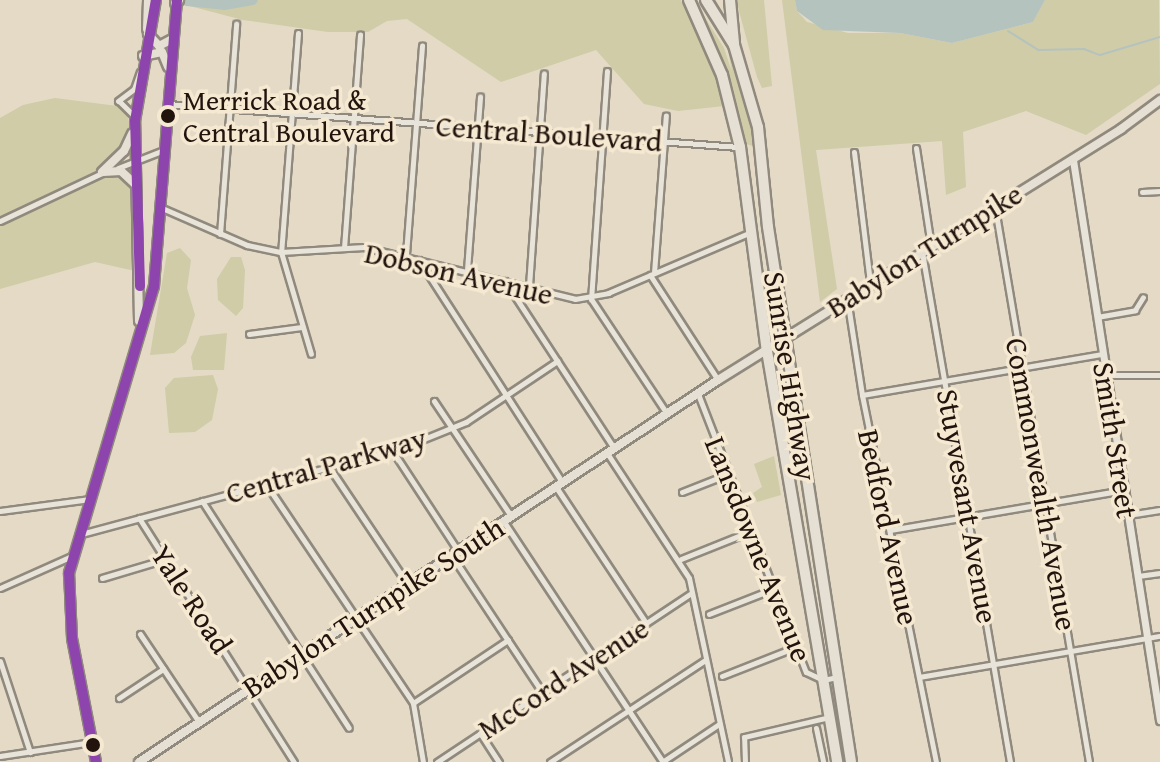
<!DOCTYPE html>
<style>
body{margin:0}
#map{position:relative;width:1160px;height:762px;overflow:hidden;background:#e4dac6;font-family:"Gentium Book Plus",serif}
div>[style]{position:absolute}
.green>*{inset:0;background:#cfcca7}
.water>*{inset:0;background:#b4c3be}
.stream>*{height:2px;margin:-1px;padding:0 1px;transform-origin:1px;border-radius:1px;background:#b4c3be}
.river>*{height:10px;margin:-5px;padding:0 5px;transform-origin:5px;border-radius:5px;background:#b4c3be}
.roads{filter:drop-shadow(2px 0 #90897d) drop-shadow(-2px 0 #90897d) drop-shadow(0 2px #90897d) drop-shadow(0 -2px #90897d)}
.street>*{height:5px;margin:-2.5px;padding:0 2.5px;transform-origin:2.5px;border-radius:2.5px;background:#e9e4da}
.secondary>*{height:7px;margin:-3.5px;padding:0 3.5px;transform-origin:3.5px;border-radius:3.5px;background:#e9e4da}
.primary>*{height:8px;margin:-4px;padding:0 4px;transform-origin:4px;border-radius:4px;background:#e6dfd4}
.highway>*{height:10px;margin:-5px;padding:0 5px;transform-origin:5px;border-radius:5px;background:#e6dfd4}
.bus-1>*{height:10px;margin:-5px;padding:0 5px;transform-origin:5px;border-radius:5px;background:#8e44ad}
.dots>*{width:22px;height:22px;translate:-50% -50%;box-sizing:border-box;border:4px solid #f6e9d2;border-radius:50%}
span{translate:-50% -50%;white-space:nowrap;text-align:center;line-height:1.15;-webkit-text-stroke:7px #f6e9d2;paint-order:stroke}
.bus-label{font-size:28px;color:#22130d}
.left{translate:0 -50%;text-align:left}
.street-label{font-size:30px;color:#22130d}
</style>
<div id="map">
<div class="green">
<i style="clip-path:polygon(188px 0,681px 0,710px 58px,724px 106px,678px 111px,644px 104px,596px 50px,501px 82px,407px 19px,387px 21px,368px 32px,328px 32px,243px 20px,186px 5px)"></i>
<i style="clip-path:polygon(736px 0,764px 0,772px 86px,762px 88px,757px 77px)"></i>
<i style="clip-path:polygon(782px 0,795px 0,797px 11px,807px 22px,848px 33px,900px 33px,952px 43px,1033px 22px,1045px 0,1159px 0,1160px 84px,1086px 135px,1026px 111px,963px 132px,966px 187px,946px 195px,942px 141px,816px 150px,837px 289px,820px 302px)"></i>
<i style="clip-path:polygon(701px 11px,724px 48px,732px 72px,728px 50px,737px 61px,756px 147px,746px 144px,732px 84px)"></i>
<i style="clip-path:polygon(55px 98px,125px 107px,130px 125px,122px 150px,104px 169px,0 218px,0 118px,23px 105px)"></i>
<i style="clip-path:polygon(123px 173px,130px 179px,135px 271px,95px 262px,0 289px,0 223px,102px 174px)"></i>
<i style="clip-path:polygon(180px 248px,191px 260px,187px 288px,195px 315px,186px 343px,174px 353px,150px 355px,167px 253px)"></i>
<i style="clip-path:polygon(231px 257px,241px 257px,245px 270px,243px 308px,236px 316px,218px 300px,217px 279px)"></i>
<i style="clip-path:polygon(227px 333px,224px 370px,193px 370px,191px 357px,200px 336px)"></i>
<i style="clip-path:polygon(213px 375px,218px 389px,212px 420px,195px 432px,169px 433px,165px 388px,174px 378px)"></i>
<i style="clip-path:polygon(774px 456px,781px 495px,757px 502px,753px 493px,762px 487px,754px 464px)"></i>
</div>
<div class="water">
<i style="clip-path:polygon(795px 0,1045px 0,1033px 22px,952px 43px,900px 33px,823px 30px,797px 11px)"></i>
</div>
<div class="stream">
<i style="left:1008px;top:31px;width:36px;rotate:32deg"></i>
<i style="left:1039px;top:50px;width:45px;rotate:-1.3deg"></i>
<i style="left:1084px;top:49px;width:17px;rotate:21deg"></i>
<i style="left:1100px;top:55px;width:63px;rotate:-16.7deg"></i>
</div>
<div class="river">
<i style="left:187px;top:1px;width:37px;rotate:6deg"></i>
<i style="left:224px;top:5px;width:29px;rotate:-10deg"></i>
</div>
<div class="roads">
<div class="street">
<i style="left:298px;top:33px;width:220px;rotate:94.4deg"></i>
<i style="left:281px;top:252px;width:106px;rotate:73.6deg"></i>
<i style="left:607px;top:71px;width:229px;rotate:94deg"></i>
<i style="left:591px;top:299px;width:138px;rotate:56.5deg"></i>
<i style="left:118px;top:101px;width:20px;rotate:-37deg"></i>
<i style="left:134px;top:89px;width:18px;rotate:-71deg"></i>
<i style="left:119px;top:101px;width:21px;rotate:45deg"></i>
<i style="left:168px;top:104px;width:573px;rotate:4.31deg"></i>
<i style="left:916px;top:148px;width:99px;rotate:81.3deg"></i>
<i style="left:854px;top:152px;width:131px;rotate:83deg"></i>
<i style="left:118px;top:168px;width:49px;rotate:-21.4deg"></i>
<i style="left:1142px;top:192px;width:18px;rotate:-3deg"></i>
<i style="left:162px;top:208px;width:93px;rotate:23.5deg"></i>
<i style="left:247px;top:245px;width:35px;rotate:12deg"></i>
<i style="left:281px;top:252px;width:83px;rotate:-3.4deg"></i>
<i style="left:364px;top:247px;width:217px;rotate:13.8deg"></i>
<i style="left:575px;top:299px;width:34px;rotate:-10deg"></i>
<i style="left:608px;top:293px;width:153px;rotate:-23.1deg"></i>
<i style="left:995px;top:208px;width:562px;rotate:80.37deg"></i>
<i style="left:0;top:221px;width:115px;rotate:-25.2deg"></i>
<i style="left:220px;top:234px;width:211px;rotate:-85.6deg"></i>
<i style="left:344px;top:248px;width:214px;rotate:-85.7deg"></i>
<i style="left:922px;top:252px;width:518px;rotate:80.21deg"></i>
<i style="left:406px;top:254px;width:209px;rotate:-85.6deg"></i>
<i style="left:419px;top:260px;width:264px;rotate:57.2deg"></i>
<i style="left:467px;top:270px;width:174px;rotate:-85.7deg"></i>
<i style="left:654px;top:273px;width:158px;rotate:-85.7deg"></i>
<i style="left:650px;top:275px;width:125px;rotate:57.1deg"></i>
<i style="left:505px;top:281px;width:199px;rotate:56.9deg"></i>
<i style="left:529px;top:286px;width:213px;rotate:-86deg"></i>
<i style="left:847px;top:298px;width:98px;rotate:81.2deg"></i>
<i style="left:862px;top:395px;width:374px;rotate:78.6deg"></i>
<i style="left:1097px;top:317px;width:39px;rotate:-10deg"></i>
<i style="left:1135px;top:310px;width:15px;rotate:-58deg"></i>
<i style="left:249px;top:334px;width:53px;rotate:-7.5deg"></i>
<i style="left:1106px;top:375px;width:54px"></i>
<i style="left:698px;top:394px;width:298px;rotate:68.8deg"></i>
<i style="left:806px;top:672px;width:19px;rotate:25deg"></i>
<i style="left:823px;top:680px;width:14px;rotate:-12deg"></i>
<i style="left:862px;top:395px;width:244px;rotate:-9.7deg"></i>
<i style="left:434px;top:401px;width:138px;rotate:56.2deg"></i>
<i style="left:392px;top:450px;width:121px;rotate:56.8deg"></i>
<i style="left:607px;top:453px;width:149px;rotate:56.7deg"></i>
<i style="left:689px;top:578px;width:188px;rotate:78deg"></i>
<i style="left:329px;top:467px;width:142px;rotate:56.2deg"></i>
<i style="left:266px;top:484px;width:264px;rotate:56.1deg"></i>
<i style="left:413px;top:703px;width:60px;rotate:80.4deg"></i>
<i style="left:556px;top:487px;width:163px;rotate:56.5deg"></i>
<i style="left:682px;top:492px;width:49px;rotate:-21.4deg"></i>
<i style="left:202px;top:501px;width:270px;rotate:57.1deg"></i>
<i style="left:0;top:511px;width:91px;rotate:-7.6deg"></i>
<i style="left:1128px;top:515px;width:32px;rotate:-9deg"></i>
<i style="left:139px;top:518px;width:289px;rotate:57.6deg"></i>
<i style="left:504px;top:522px;width:288px;rotate:56.5deg"></i>
<i style="left:890px;top:530px;width:237px;rotate:-9.7deg"></i>
<i style="left:81px;top:534px;width:335px;rotate:-15.1deg"></i>
<i style="left:404px;top:447px;width:67px;rotate:-22deg"></i>
<i style="left:466px;top:422px;width:110px;rotate:-33.8deg"></i>
<i style="left:452px;top:556px;width:163px;rotate:56.5deg"></i>
<i style="left:681px;top:559px;width:75px;rotate:-21.8deg"></i>
<i style="left:1138px;top:576px;width:22px;rotate:-8deg"></i>
<i style="left:102px;top:578px;width:67px;rotate:-16.5deg"></i>
<i style="left:0;top:588px;width:79px;rotate:-24deg"></i>
<i style="left:709px;top:614px;width:69px;rotate:-21.3deg"></i>
<i style="left:140px;top:634px;width:106px;rotate:56.2deg"></i>
<i style="left:0;top:661px;width:96px;rotate:71.8deg"></i>
<i style="left:722px;top:676px;width:79px;rotate:-21.4deg"></i>
<i style="left:919px;top:677px;width:244px;rotate:-9.7deg"></i>
<i style="left:119px;top:698px;width:53px;rotate:-33.4deg"></i>
<i style="left:413px;top:703px;width:114px;rotate:-33.6deg"></i>
<i style="left:816px;top:728px;width:35px;rotate:78deg"></i>
<i style="left:480px;top:733px;width:35px;rotate:57deg"></i>
<i style="left:0;top:756px;width:93px;rotate:-8.7deg"></i>
<i style="left:437px;top:762px;width:304px;rotate:-33.6deg"></i>
<i style="left:550px;top:762px;width:186px;rotate:-33.3deg"></i>
<i style="left:662px;top:762px;width:69px;rotate:-33.7deg"></i>
<i style="left:745px;top:762px;width:25px;rotate:-92deg"></i>
<i style="left:744px;top:737px;width:87px;rotate:-13.2deg"></i>
</div>
<div class="secondary">
<i style="left:1073px;top:160px;width:567px;rotate:81.17deg"></i>
</div>
<div class="primary">
<i style="left:148px;top:34px;width:16px;rotate:47deg"></i>
<i style="left:159px;top:46px;width:15px;rotate:-28deg"></i>
<i style="left:143px;top:56px;width:19px;rotate:-12deg"></i>
<i style="left:162px;top:52px;width:16px;rotate:68deg"></i>
<i style="left:102px;top:172px;width:30px;rotate:-44deg"></i>
<i style="left:124px;top:151px;width:19px;rotate:-65deg"></i>
<i style="left:103px;top:172px;width:18px;rotate:-3deg"></i>
<i style="left:121px;top:171px;width:19px;rotate:43deg"></i>
<i style="left:139px;top:321px;width:200px;rotate:-91.1deg"></i>
<i style="left:135px;top:121px;width:123px;rotate:-80.2deg"></i>
<i style="left:96px;top:762px;width:126px;rotate:-101deg"></i>
<i style="left:72px;top:638px;width:65px;rotate:-92.6deg"></i>
<i style="left:69px;top:573px;width:299px;rotate:-73.5deg"></i>
<i style="left:154px;top:286px;width:287px;rotate:-85.4deg"></i>
<i style="left:139px;top:762px;width:694px;rotate:-33.42deg"></i>
<i style="left:718px;top:380px;width:475px;rotate:-31.9deg"></i>
<i style="left:1121px;top:129px;width:49px;rotate:-36.6deg"></i>
</div>
<div class="highway">
<i style="left:689px;top:0;width:82px;rotate:66.3deg"></i>
<i style="left:722px;top:75px;width:74px;rotate:76deg"></i>
<i style="left:740px;top:147px;width:206px;rotate:82.5deg"></i>
<i style="left:767px;top:351px;width:417px;rotate:80.3deg"></i>
<i style="left:706px;top:0;width:53px;rotate:58.1deg"></i>
<i style="left:734px;top:45px;width:85px;rotate:73.7deg"></i>
<i style="left:758px;top:127px;width:100px;rotate:84.3deg"></i>
<i style="left:768px;top:227px;width:541px;rotate:81.18deg"></i>
<i style="left:730px;top:0;width:43px;rotate:84.7deg"></i>
<i style="left:176px;top:3px;width:4px;rotate:-56deg"></i>
<i style="left:148px;top:29px;width:29px;rotate:-88deg"></i>
</div>
</div>
<div class="bus-1">
<i style="left:140px;top:286px;width:165px;rotate:-91.7deg"></i>
<i style="left:135px;top:121px;width:123px;rotate:-80.2deg"></i>
<i style="left:96px;top:762px;width:126px;rotate:-101deg"></i>
<i style="left:72px;top:638px;width:65px;rotate:-92.6deg"></i>
<i style="left:69px;top:573px;width:299px;rotate:-73.5deg"></i>
<i style="left:154px;top:286px;width:287px;rotate:-85.4deg"></i>
</div>
<div class="dots">
<i style="left:168px;top:116px;background:#22130d"></i>
<i style="left:93px;top:745px;background:#22130d"></i>
</div>
<div class="bus-label">
<span class="left" style="left:183px;top:116px">Merrick Road &amp;<br>Central Boulevard</span>
</div>
<div class="street-label">
<span style="left:549px;top:133px;rotate:4deg">Central Boulevard</span>
<span style="left:924px;top:250px;rotate:-32deg">Babylon Turnpike</span>
<span style="left:459px;top:273px;rotate:13deg">Dobson Avenue</span>
<span style="left:791px;top:376px;rotate:81deg">Sunrise Highway</span>
<span style="left:1116px;top:440px;rotate:81deg">Smith Street</span>
<span style="left:326px;top:465px;rotate:-16deg">Central Parkway</span>
<span style="left:1042px;top:484px;rotate:80deg">Commonwealth Avenue</span>
<span style="left:968px;top:506px;rotate:80deg">Stuyvesant Avenue</span>
<span style="left:889px;top:527px;rotate:78deg">Bedford Avenue</span>
<span style="left:759px;top:549px;rotate:68deg">Lansdowne Avenue</span>
<span style="left:192px;top:599px;rotate:57deg">Yale Road</span>
<span style="left:373px;top:607px;rotate:-33deg">Babylon Turnpike South</span>
<span style="left:563px;top:678px;rotate:-33deg">McCord Avenue</span>
</div>
</div>
